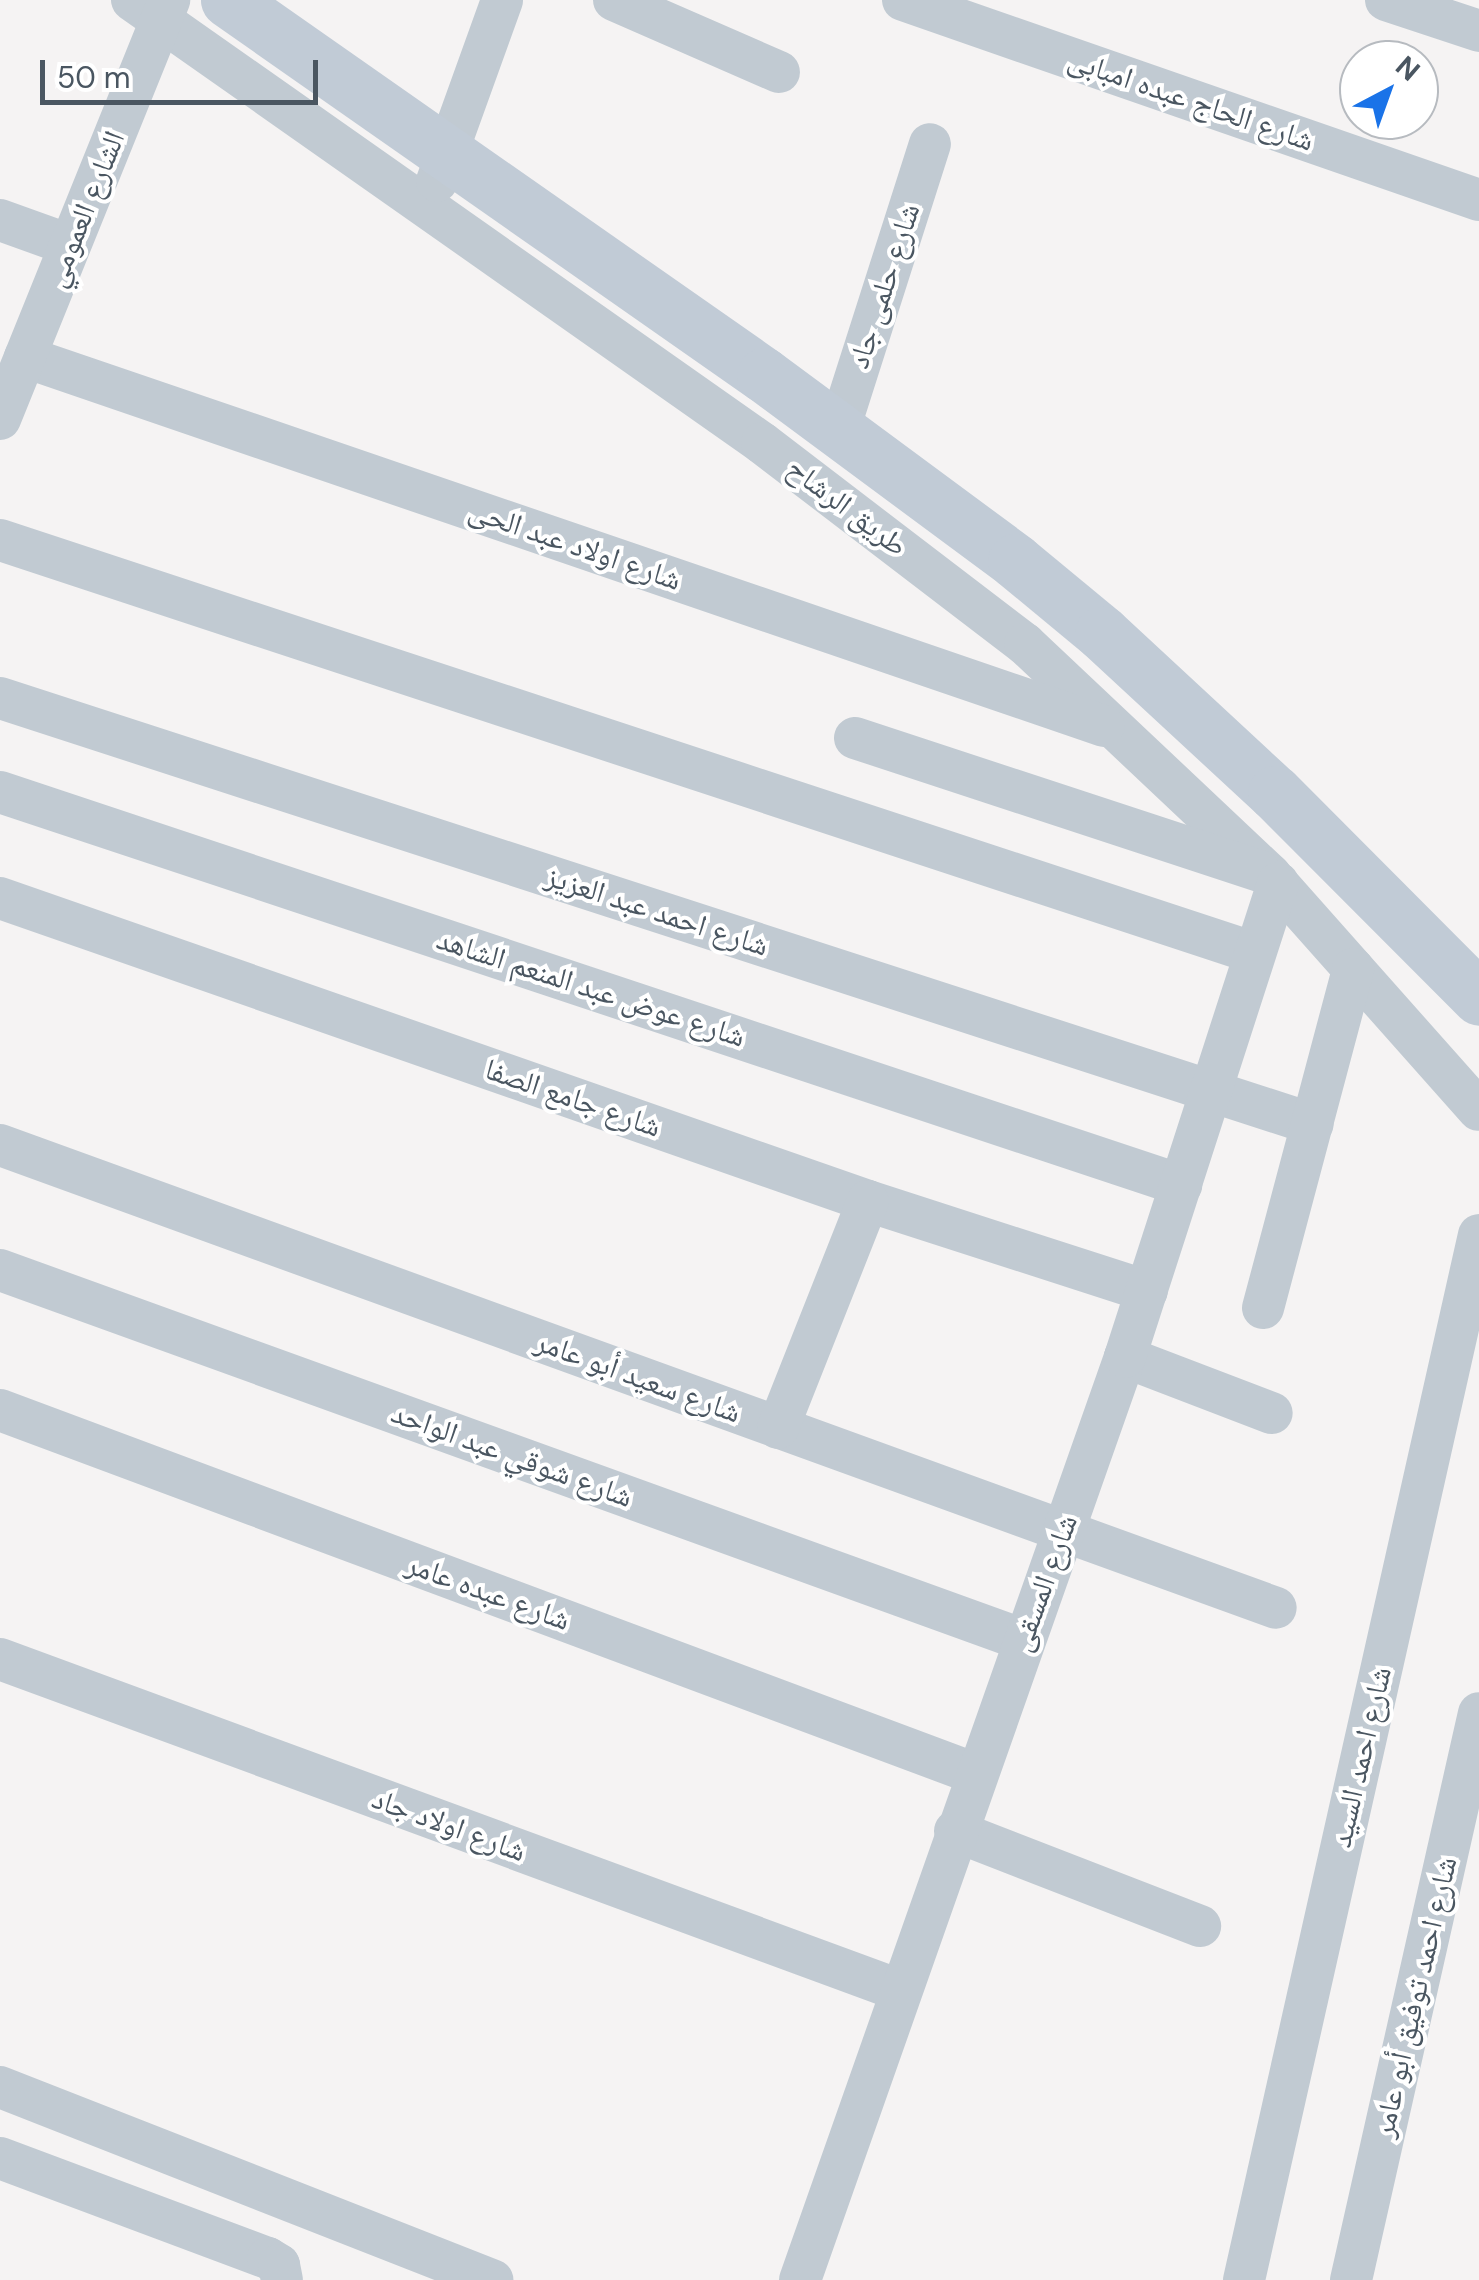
<!DOCTYPE html>
<meta charset="utf-8">
<style>
body{margin:0}
#map{position:relative;width:1479px;height:2280px;overflow:hidden;background:#f5f3f3;font-family:"DM Sans","Noto Naskh Arabic",sans-serif}
div>[style]{position:absolute}
.street>*{height:42px;margin:-21px;padding:0 21px;transform-origin:21px;border-radius:21px;background:#c1cad2}
.secondary>*{height:55px;margin:-27.5px;padding:0 27.5px;transform-origin:27.5px;border-radius:27.5px;background:#c1cbd6}
span{translate:-50% -50%;white-space:nowrap;text-align:center;line-height:1.15;-webkit-text-stroke:8px #fff;paint-order:stroke}
.street-label{font-size:30px;color:#4a5661}
.north{position:absolute;left:1339px;top:40px;width:100px;height:100px;box-sizing:border-box;background:#fff;border:2px solid #b7bbc0;border-radius:50%;rotate:41deg;font-size:28px;font-weight:700;line-height:40px;text-align:center;color:#4a5661}
.north::after{content:'';display:block;margin:auto;width:35px;height:45px;background:#1a73e8;clip-path:polygon(50% 0,100% 100%,50% 72%,0 100%)}
.scale{position:absolute;left:40px;top:60px;width:278px;height:45px;box-sizing:border-box;border:5px solid #4a5661;border-top:0;padding-left:12px;font-size:30px;line-height:35px;white-space:nowrap;color:#4a5661;-webkit-text-stroke:8px #fff;paint-order:stroke}
</style>
<div id="map">
<div class="street">
<i style="left:132px;top:0;width:770px;rotate:35.11deg"></i>
<i style="left:762px;top:443px;width:331px;rotate:37.4deg"></i>
<i style="left:1025px;top:644px;width:337px;rotate:43.3deg"></i>
<i style="left:1270px;top:875px;width:314px;rotate:48.4deg"></i>
<i style="left:614px;top:0;width:180px;rotate:23.6deg"></i>
<i style="left:903px;top:0;width:610px;rotate:19.15deg"></i>
<i style="left:1386px;top:0;width:98px;rotate:18.4deg"></i>
<i style="left:437px;top:181px;width:192px;rotate:-70.2deg"></i>
<i style="left:0;top:220px;width:74px;rotate:19.7deg"></i>
<i style="left:25px;top:357px;width:1140px;rotate:18.88deg"></i>
<i style="left:0;top:419px;width:452px;rotate:-68deg"></i>
<i style="left:839px;top:429px;width:299px;rotate:-72.3deg"></i>
<i style="left:0;top:540px;width:1321px;rotate:18.22deg"></i>
<i style="left:0;top:698px;width:1380px;rotate:17.98deg"></i>
<i style="left:855px;top:738px;width:426px;rotate:18.2deg"></i>
<i style="left:0;top:792px;width:1245px;rotate:18.41deg"></i>
<i style="left:0;top:898px;width:919px;rotate:19.24deg"></i>
<i style="left:868px;top:1201px;width:293px;rotate:17.9deg"></i>
<i style="left:0;top:1145px;width:1357px;rotate:19.94deg"></i>
<i style="left:0;top:1270px;width:1089px;rotate:19.87deg"></i>
<i style="left:1263px;top:1308px;width:351px;rotate:-75.1deg"></i>
<i style="left:1125px;top:1357px;width:157px;rotate:20.9deg"></i>
<i style="left:0;top:1410px;width:1042px;rotate:20.45deg"></i>
<i style="left:778px;top:1428px;width:244px;rotate:-68.4deg"></i>
<i style="left:0;top:1659px;width:958px;rotate:20.21deg"></i>
<i style="left:955px;top:1831px;width:263px;rotate:21.2deg"></i>
<i style="left:0;top:2087px;width:529px;rotate:21.42deg"></i>
<i style="left:0;top:2158px;width:286px;rotate:20.5deg"></i>
<i style="left:268px;top:2258px;width:13px;rotate:32deg"></i>
<i style="left:279px;top:2265px;width:15px;rotate:79deg"></i>
<i style="left:800px;top:2280px;width:979px;rotate:-70.6deg"></i>
<i style="left:1125px;top:1357px;width:498px;rotate:-72.1deg"></i>
<i style="left:1244px;top:2280px;width:1071px;rotate:-77.33deg"></i>
<i style="left:1351px;top:2280px;width:581px;rotate:-77.28deg"></i>
</div>
<div class="secondary">
<i style="left:228px;top:0;width:654px;rotate:34.98deg"></i>
<i style="left:764px;top:375px;width:312px;rotate:36.5deg"></i>
<i style="left:1015px;top:561px;width:113px;rotate:39.6deg"></i>
<i style="left:1102px;top:633px;width:236px;rotate:42.8deg"></i>
<i style="left:1275px;top:793px;width:289px;rotate:45.1deg"></i>
</div>
<div class="street-label">
<span style="left:1191px;top:100px;rotate:19deg">شارع الحاج عبده امبابى</span>
<span style="left:85px;top:209px;rotate:-68deg">الشارع العمومي</span>
<span style="left:884px;top:286px;rotate:-72deg">شارع حلمى جاد</span>
<span style="left:847px;top:507px;rotate:37deg">طريق الرشاح</span>
<span style="left:575px;top:545px;rotate:19deg">شارع اولاد عبد الحى</span>
<span style="left:657px;top:911px;rotate:18deg">شارع احمد عبد العزيز</span>
<span style="left:591px;top:988px;rotate:18deg">شارع عوض عبد المنعم الشاهد</span>
<span style="left:573px;top:1098px;rotate:19deg">شارع جامع الصفا</span>
<span style="left:638px;top:1377px;rotate:20deg">شارع سعيد أبو عامر</span>
<span style="left:512px;top:1455px;rotate:20deg">شارع شوقي عبد الواحد</span>
<span style="left:1044px;top:1583px;rotate:-70deg">شارع المسقى</span>
<span style="left:488px;top:1592px;rotate:20deg">شارع عبده عامر</span>
<span style="left:1361px;top:1757px;rotate:-77deg">شارع احمد السيد</span>
<span style="left:449px;top:1825px;rotate:20deg">شارع اولاد جاد</span>
<span style="left:1415px;top:1997px;rotate:-77deg">شارع احمد توفيق أبو عامر</span>
</div>
<div class="north">N</div>
<div class="scale">50 m</div>
</div>
